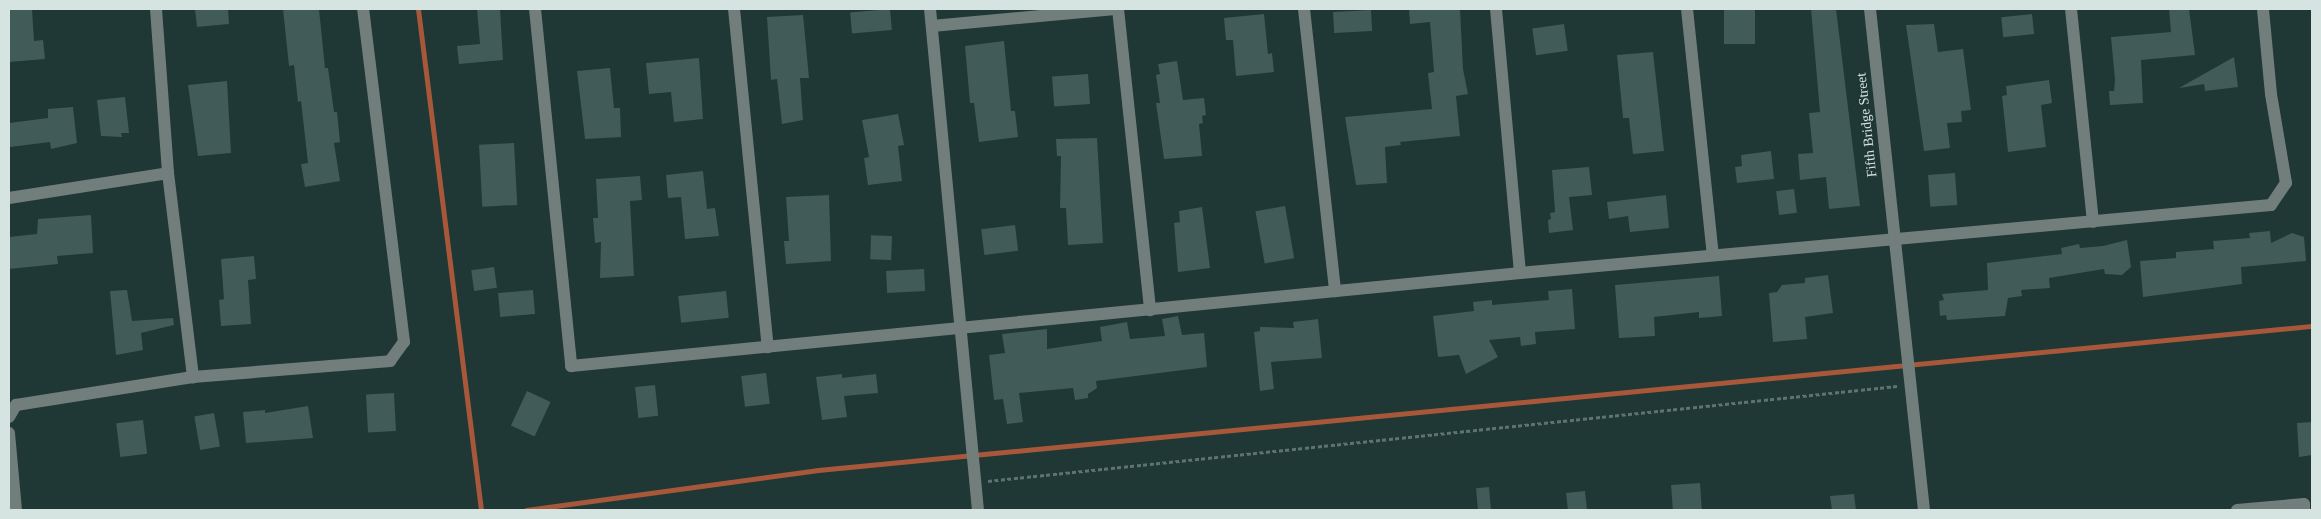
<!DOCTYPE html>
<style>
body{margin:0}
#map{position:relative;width:2321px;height:519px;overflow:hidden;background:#1f3735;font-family:Georgia,serif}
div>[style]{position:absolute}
.stream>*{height:5px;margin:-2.5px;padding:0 2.5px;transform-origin:2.5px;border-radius:2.5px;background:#a7583a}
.building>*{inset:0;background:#415b58;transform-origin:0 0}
.path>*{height:3px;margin-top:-1.5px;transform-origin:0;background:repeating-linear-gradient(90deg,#5e7270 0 4px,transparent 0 6.5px)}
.minor>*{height:12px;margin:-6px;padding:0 6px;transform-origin:6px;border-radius:6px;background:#727e7c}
span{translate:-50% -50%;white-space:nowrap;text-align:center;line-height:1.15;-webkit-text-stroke:4px #1f3735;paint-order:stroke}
.street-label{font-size:14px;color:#d5e3e1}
.frame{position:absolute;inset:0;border:10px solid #d5e3e1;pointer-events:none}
</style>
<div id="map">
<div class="stream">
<i style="left:418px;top:9px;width:505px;rotate:82.83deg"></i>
<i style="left:526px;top:510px;width:295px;rotate:-7.8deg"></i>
<i style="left:818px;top:470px;width:1501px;rotate:-5.51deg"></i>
</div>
<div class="building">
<i style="clip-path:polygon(9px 9px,32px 9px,34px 41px,43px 40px,45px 59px,9px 62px)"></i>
<i style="clip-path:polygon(195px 9px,228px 9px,229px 24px,197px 27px)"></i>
<i style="clip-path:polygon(283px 9px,319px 9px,325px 68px,328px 68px,334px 112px,337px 112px,340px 142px,334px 143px,340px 181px,305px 187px,301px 164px,308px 163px,301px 101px,298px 102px,294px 65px,289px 66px)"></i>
<i style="clip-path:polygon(477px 9px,500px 9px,503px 60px,459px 64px,457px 46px,480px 44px)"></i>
<i style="left:890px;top:9px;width:21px;height:40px;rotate:85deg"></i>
<i style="clip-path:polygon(1409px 9px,1460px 9px,1463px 69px,1468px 94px,1456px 96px,1460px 136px,1400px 142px,1401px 145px,1385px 147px,1387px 183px,1356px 185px,1345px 117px,1432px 109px,1428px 73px,1434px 72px,1430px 22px,1410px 24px)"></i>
<i style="left:1724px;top:9px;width:31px;height:35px"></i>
<i style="clip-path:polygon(1811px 9px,1836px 9px,1860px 206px,1829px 209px,1826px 177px,1800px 180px,1798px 154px,1813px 153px,1809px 113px,1820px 112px)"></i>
<i style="clip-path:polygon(2169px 9px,2189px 9px,2195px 55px,2141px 60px,2143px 103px,2110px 105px,2109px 91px,2114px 91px,2115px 80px,2111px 37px,2171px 32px)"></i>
<i style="left:1371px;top:10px;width:21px;height:38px;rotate:87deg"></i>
<i style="clip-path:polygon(1264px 14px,1268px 54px,1272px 53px,1274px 72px,1236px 76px,1233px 40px,1226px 40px,1224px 18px)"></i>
<i style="left:2032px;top:14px;width:20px;height:31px;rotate:84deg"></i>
<i style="clip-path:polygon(803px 15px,809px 78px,800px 78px,803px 120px,782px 124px,777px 79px,771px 80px,767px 17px)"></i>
<i style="left:1564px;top:24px;width:27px;height:32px;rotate:82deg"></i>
<i style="clip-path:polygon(1934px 24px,1938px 52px,1963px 49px,1971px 110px,1961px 111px,1962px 122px,1947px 123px,1950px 148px,1924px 151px,1906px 25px)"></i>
<i style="clip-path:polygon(1004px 41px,1011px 111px,1015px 111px,1018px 137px,979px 142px,974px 103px,970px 103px,965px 46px)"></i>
<i style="clip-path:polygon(1653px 52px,1664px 151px,1633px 154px,1629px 118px,1623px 118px,1617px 55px)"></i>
<i style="clip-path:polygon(2234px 57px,2238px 87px,2205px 91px,2204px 84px,2179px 88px)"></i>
<i style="clip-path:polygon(699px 58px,703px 119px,674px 122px,671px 92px,649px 94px,646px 63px)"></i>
<i style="clip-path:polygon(1177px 61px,1183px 100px,1204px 98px,1206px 115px,1202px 116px,1203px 123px,1199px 124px,1202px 156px,1164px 159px,1156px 103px,1160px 103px,1156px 75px,1160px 74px,1158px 64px)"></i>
<i style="clip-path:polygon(610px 68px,614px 108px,620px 108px,621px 137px,585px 139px,577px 71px)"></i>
<i style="left:1088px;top:74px;width:30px;height:36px;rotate:86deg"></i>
<i style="clip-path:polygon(2049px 80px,2052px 103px,2041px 105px,2046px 147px,2008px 152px,2002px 96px,2007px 95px,2006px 86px)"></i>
<i style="clip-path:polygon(227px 81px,231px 153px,198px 156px,188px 85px)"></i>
<i style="clip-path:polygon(125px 97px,129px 133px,121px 133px,122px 137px,101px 136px,97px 100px)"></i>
<i style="clip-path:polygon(73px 107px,77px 143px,51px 149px,50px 142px,10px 147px,9px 123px,48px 118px,48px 109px)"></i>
<i style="clip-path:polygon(898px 114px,904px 145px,898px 146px,902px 181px,868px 185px,864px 158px,869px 157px,862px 120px)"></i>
<i style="clip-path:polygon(1097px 138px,1103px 243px,1068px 245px,1066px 208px,1060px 208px,1061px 156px,1057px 156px,1056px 139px)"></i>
<i style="left:514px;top:143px;width:62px;height:35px;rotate:87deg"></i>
<i style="clip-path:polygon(1771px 151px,1774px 179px,1737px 183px,1735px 167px,1742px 166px,1741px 155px)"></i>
<i style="clip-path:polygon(1589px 167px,1592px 195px,1569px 197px,1573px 230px,1549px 233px,1548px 220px,1551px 219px,1550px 213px,1555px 212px,1552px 170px)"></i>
<i style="clip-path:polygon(703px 171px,707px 209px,715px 208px,719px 236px,685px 239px,681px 197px,668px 198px,666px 175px)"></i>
<i style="left:1955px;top:173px;width:32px;height:27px;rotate:86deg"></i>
<i style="clip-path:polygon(640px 176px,642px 200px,630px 201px,634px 276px,600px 278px,601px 242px,595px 243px,593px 218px,598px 218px,596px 179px)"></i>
<i style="left:1794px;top:189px;width:24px;height:18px;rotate:83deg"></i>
<i style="clip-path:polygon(829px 195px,831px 261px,786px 264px,784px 241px,789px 241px,786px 197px)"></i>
<i style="clip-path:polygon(1666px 195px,1669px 228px,1630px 232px,1628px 216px,1609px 219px,1607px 202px)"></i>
<i style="left:1285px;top:206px;width:53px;height:30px;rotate:80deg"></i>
<i style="clip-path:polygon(1202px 207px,1210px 268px,1178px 272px,1174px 223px,1180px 222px,1179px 211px)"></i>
<i style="clip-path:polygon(91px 215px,93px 253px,57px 256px,58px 264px,9px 269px,9px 237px,37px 234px,38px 219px)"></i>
<i style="left:1015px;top:225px;width:26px;height:34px;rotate:83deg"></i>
<i style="clip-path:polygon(2270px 231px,2271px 243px,2292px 233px,2304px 237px,2306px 261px,2241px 267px,2242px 284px,2143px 297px,2140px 261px,2176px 258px,2176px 252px,2214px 249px,2213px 241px,2250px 238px,2249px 233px)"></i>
<i style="left:892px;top:236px;width:24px;height:21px;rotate:92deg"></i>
<i style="clip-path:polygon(2127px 240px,2131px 267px,2122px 275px,2105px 274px,2104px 269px,2049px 278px,2050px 288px,2021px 290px,2022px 296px,2008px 298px,2005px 316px,1947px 320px,1946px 315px,1940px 316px,1939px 301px,1944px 300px,1942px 294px,1988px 290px,1987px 263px,2062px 254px,2061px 248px,2079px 244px,2080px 248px,2103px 246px)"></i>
<i style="clip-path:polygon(254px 256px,256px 279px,248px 280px,251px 324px,221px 326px,219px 300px,224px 299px,221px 259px)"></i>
<i style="left:494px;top:267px;width:21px;height:23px;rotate:82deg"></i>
<i style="left:924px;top:269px;width:22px;height:38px;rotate:87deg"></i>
<i style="clip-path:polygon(1828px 275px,1833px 313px,1805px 317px,1807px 339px,1773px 342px,1769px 293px,1777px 292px,1782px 285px,1805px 283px,1805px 278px)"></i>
<i style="clip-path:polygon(1719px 276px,1722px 316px,1699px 318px,1699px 312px,1654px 317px,1655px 336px,1619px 338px,1615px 285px)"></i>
<i style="clip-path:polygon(1572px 289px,1575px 329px,1535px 332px,1536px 344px,1521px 346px,1520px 337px,1489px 340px,1498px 357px,1466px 374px,1459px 355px,1438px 357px,1433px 316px,1474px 311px,1473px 302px,1492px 300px,1492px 305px,1549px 300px,1548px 291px)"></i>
<i style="clip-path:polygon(127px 290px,132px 321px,173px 318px,174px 325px,141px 333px,143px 350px,116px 355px,110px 291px)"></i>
<i style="left:533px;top:290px;width:24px;height:35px;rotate:85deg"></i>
<i style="left:726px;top:291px;width:27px;height:48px;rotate:84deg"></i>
<i style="clip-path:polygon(1178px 316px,1182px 335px,1204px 333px,1207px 367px,1096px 381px,1097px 388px,1088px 394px,1088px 398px,1075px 400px,1073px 388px,1019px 393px,1023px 422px,1007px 424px,1003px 399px,994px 400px,989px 355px,1005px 353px,1002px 334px,1047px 329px,1047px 349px,1102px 341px,1100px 327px,1127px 322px,1130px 339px,1165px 336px,1162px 319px)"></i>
<i style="clip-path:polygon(1318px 319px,1322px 358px,1271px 362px,1274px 389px,1260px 391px,1254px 332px,1260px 331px,1260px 327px,1294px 328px,1293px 322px)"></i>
<i style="left:766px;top:373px;width:31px;height:25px;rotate:83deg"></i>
<i style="clip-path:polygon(842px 374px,842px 378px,876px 374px,878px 393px,844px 396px,847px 417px,822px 420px,816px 377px)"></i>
<i style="left:655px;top:385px;width:31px;height:20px;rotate:84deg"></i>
<i style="left:527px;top:391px;width:26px;height:38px;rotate:25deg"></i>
<i style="left:394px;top:393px;width:38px;height:28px;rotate:87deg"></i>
<i style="clip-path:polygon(308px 406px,313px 438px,246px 443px,243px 412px,265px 410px,265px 413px)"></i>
<i style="left:214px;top:413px;width:34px;height:20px;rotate:80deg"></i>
<i style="left:143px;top:420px;width:34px;height:27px;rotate:83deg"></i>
<i style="clip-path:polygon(2312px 422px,2312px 455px,2299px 457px,2297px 423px)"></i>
<i style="left:1700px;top:483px;width:27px;height:29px;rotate:86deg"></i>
<i style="left:1489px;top:487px;width:23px;height:13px;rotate:85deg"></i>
<i style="left:1585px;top:491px;width:19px;height:19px;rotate:84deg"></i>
<i style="clip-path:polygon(1854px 494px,1856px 510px,1832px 510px,1830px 496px)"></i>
</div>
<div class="path">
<i style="left:988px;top:481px;width:914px;rotate:-5.97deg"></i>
</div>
<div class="minor">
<i style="left:156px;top:9px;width:164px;rotate:85.8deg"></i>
<i style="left:168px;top:173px;width:206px;rotate:83deg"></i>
<i style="left:535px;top:9px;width:359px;rotate:84.2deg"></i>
<i style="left:571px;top:366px;width:954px;rotate:-5.6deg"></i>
<i style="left:1520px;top:273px;width:754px;rotate:-5.17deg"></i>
<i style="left:2271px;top:205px;width:27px;rotate:-56deg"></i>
<i style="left:2286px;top:183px;width:90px;rotate:-99.6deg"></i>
<i style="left:2271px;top:94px;width:85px;rotate:-95.4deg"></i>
<i style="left:734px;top:9px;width:340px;rotate:84.3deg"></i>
<i style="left:930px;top:9px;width:503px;rotate:84.53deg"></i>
<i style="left:1118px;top:9px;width:303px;rotate:83.9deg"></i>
<i style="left:1304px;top:9px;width:284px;rotate:83.7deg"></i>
<i style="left:1496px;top:9px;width:265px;rotate:84.8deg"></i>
<i style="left:1687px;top:9px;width:247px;rotate:84deg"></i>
<i style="left:1870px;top:9px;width:504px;rotate:83.85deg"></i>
<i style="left:2071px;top:9px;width:214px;rotate:84.1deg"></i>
<i style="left:932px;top:26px;width:184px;rotate:-5.3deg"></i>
<i style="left:9px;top:198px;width:161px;rotate:-8.9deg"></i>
<i style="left:9px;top:417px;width:14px;rotate:-60deg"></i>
<i style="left:16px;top:405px;width:179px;rotate:-9deg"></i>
<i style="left:193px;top:377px;width:198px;rotate:-4.6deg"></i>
<i style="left:390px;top:361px;width:24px;rotate:-54deg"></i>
<i style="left:404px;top:342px;width:336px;rotate:-97deg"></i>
<i style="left:9px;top:433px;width:77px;rotate:84.8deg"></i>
<i style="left:2237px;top:510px;width:67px;rotate:-5.1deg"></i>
<i style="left:2304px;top:504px;width:6px;rotate:90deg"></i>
</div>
<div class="street-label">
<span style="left:1867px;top:125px;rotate:-96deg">Fifth Bridge Street</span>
</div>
<div class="frame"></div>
</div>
